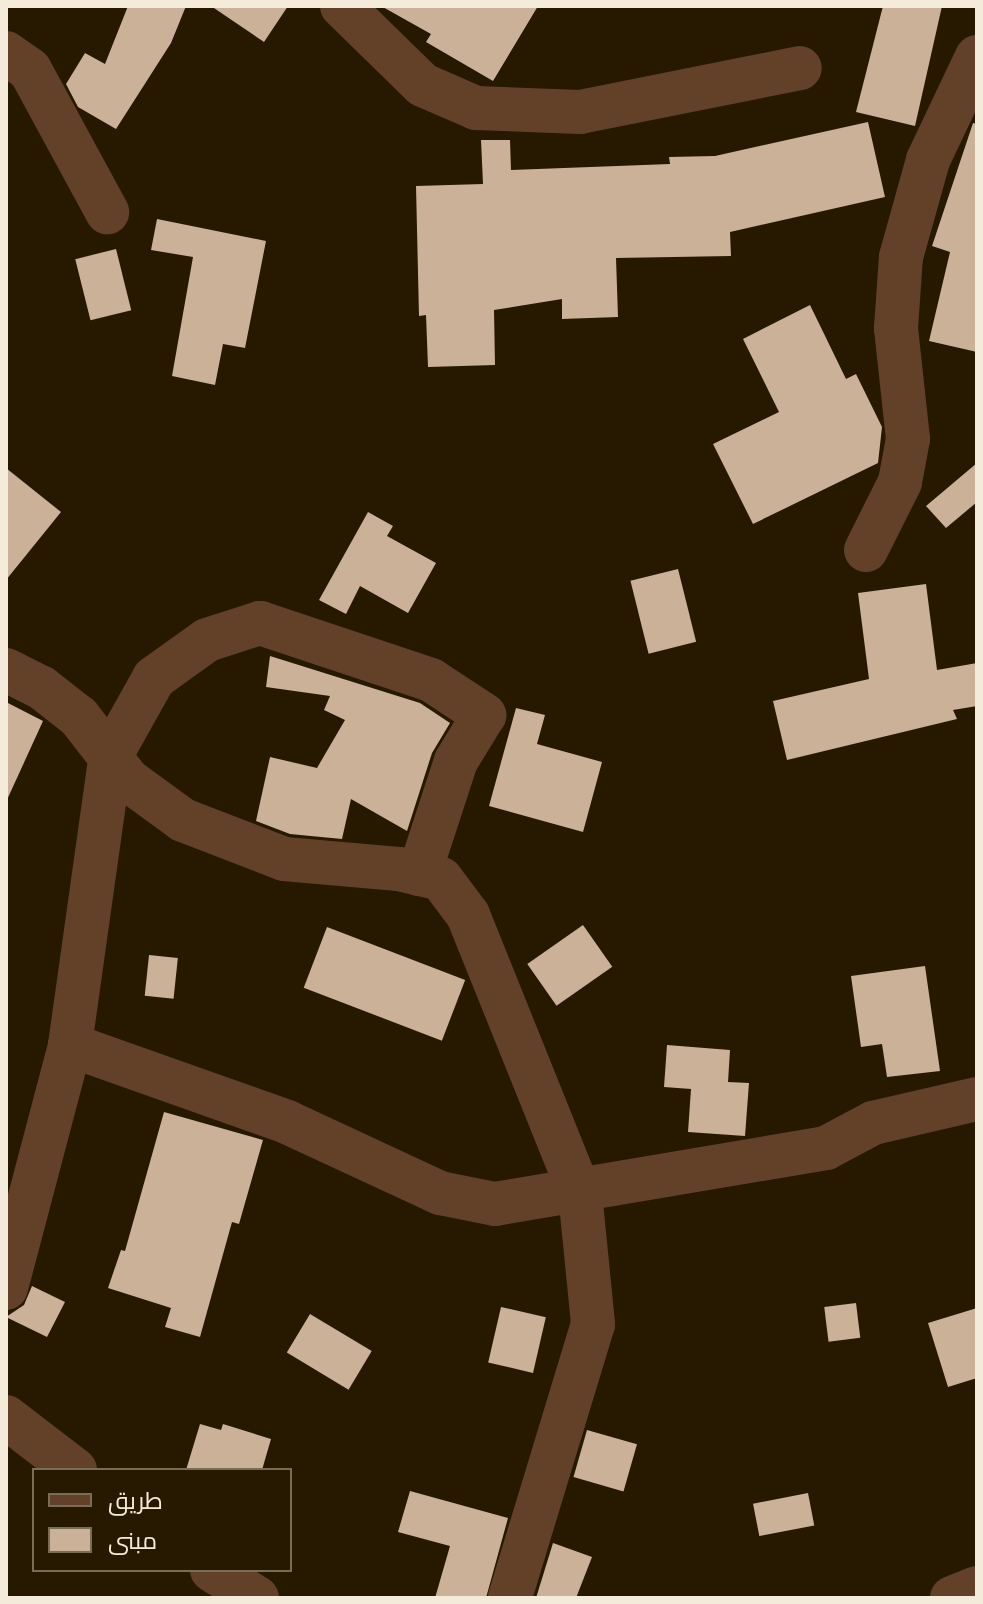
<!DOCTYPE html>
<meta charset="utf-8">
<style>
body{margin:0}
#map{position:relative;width:983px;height:1604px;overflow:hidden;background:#271900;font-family:"Fira Sans Condensed",Cairo,sans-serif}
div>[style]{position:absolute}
.building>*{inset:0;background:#cbb197;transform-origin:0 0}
.street>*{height:44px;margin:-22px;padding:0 22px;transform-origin:22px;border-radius:22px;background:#634129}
span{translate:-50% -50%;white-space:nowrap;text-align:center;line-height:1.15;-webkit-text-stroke:8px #271900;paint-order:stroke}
.frame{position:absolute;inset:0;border:8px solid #f5ebdb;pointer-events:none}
.legend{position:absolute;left:32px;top:1468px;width:260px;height:104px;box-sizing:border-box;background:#271900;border:2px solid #796d58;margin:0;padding:10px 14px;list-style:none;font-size:24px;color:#f5ebdb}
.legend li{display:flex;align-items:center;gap:16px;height:40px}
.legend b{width:40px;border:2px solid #796d58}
</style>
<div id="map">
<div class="building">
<i style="clip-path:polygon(128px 6px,186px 6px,171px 43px,116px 129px,78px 107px,66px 84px,85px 53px,105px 64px)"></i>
<i style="clip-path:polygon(211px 6px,288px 6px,264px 42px)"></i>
<i style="clip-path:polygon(381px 6px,538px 6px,493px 81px,426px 42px,431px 34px)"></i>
<i style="clip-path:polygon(883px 6px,942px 6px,915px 126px,856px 112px)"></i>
<i style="clip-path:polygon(868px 122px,885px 197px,730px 232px,731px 256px,616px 258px,618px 317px,562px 319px,562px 299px,494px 310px,495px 365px,428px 367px,426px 315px,419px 316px,416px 186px,483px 184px,481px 140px,510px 140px,511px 170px,670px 164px,669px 157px,715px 156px)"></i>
<i style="clip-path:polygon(973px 123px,977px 124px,977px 352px,929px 341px,950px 252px,932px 246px)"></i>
<i style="clip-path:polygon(157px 219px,266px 241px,245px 348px,223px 344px,215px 385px,172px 376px,193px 257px,151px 250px)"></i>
<i style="left:116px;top:249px;width:63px;height:42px;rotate:76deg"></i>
<i style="clip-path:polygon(810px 305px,846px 379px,856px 374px,882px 427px,878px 463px,753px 524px,713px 444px,779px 412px,743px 339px)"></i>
<i style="clip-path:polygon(977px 463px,977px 502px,946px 528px,926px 506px)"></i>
<i style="clip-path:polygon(6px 468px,61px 512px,6px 580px)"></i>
<i style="clip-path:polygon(368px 512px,393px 526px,387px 536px,436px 563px,408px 613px,360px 586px,346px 614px,319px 600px)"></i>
<i style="left:678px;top:569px;width:75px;height:49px;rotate:76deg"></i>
<i style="clip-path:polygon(926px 584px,937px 670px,977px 663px,977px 706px,953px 710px,957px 719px,787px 760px,773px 701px,869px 679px,858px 593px)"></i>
<i style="clip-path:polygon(270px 656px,420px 703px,450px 723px,432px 753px,407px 831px,351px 799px,342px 839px,290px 834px,256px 821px,270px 757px,317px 768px,345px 720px,324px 710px,330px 696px,266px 687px)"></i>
<i style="clip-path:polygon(6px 702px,43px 721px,6px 802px)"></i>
<i style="clip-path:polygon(516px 708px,545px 715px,537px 744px,602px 762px,583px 832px,489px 806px)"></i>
<i style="left:583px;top:925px;width:51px;height:68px;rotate:55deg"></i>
<i style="left:327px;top:927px;width:148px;height:65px;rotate:21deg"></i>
<i style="left:149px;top:955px;width:29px;height:41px;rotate:6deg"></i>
<i style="clip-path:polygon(925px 966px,940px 1071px,887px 1077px,882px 1044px,861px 1047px,851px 976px)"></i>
<i style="clip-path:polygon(667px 1045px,730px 1050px,728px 1082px,749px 1083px,745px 1136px,688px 1132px,691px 1089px,664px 1087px)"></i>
<i style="clip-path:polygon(164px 1112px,263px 1140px,239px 1224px,232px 1222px,200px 1337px,165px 1327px,171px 1308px,108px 1288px,121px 1250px,125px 1251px)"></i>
<i style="clip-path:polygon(32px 1286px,65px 1302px,47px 1337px,6px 1317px,24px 1305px)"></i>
<i style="left:856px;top:1303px;width:35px;height:32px;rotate:83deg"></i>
<i style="left:501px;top:1307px;width:46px;height:57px;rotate:13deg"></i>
<i style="clip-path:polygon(977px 1308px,977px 1378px,948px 1387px,928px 1323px)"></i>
<i style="left:310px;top:1314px;width:72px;height:45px;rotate:31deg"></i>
<i style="clip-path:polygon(200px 1424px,221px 1430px,223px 1424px,271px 1439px,262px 1470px,186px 1470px)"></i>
<i style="left:587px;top:1430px;width:52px;height:49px;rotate:16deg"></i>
<i style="clip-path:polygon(410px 1491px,508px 1518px,486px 1598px,435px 1598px,450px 1546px,398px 1532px)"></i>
<i style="left:808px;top:1493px;width:33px;height:56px;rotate:79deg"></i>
<i style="clip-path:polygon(553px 1543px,592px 1557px,576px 1598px,536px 1598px)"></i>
</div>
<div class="street">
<i style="left:342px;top:6px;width:113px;rotate:44.3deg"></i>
<i style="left:423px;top:85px;width:58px;rotate:23.5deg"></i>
<i style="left:476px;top:108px;width:104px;rotate:2.2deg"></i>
<i style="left:580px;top:112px;width:224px;rotate:-11.3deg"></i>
<i style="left:6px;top:53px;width:29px;rotate:35deg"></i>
<i style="left:30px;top:70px;width:162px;rotate:61.5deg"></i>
<i style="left:866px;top:550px;width:76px;rotate:-63.4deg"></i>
<i style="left:900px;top:482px;width:44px;rotate:-79.5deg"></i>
<i style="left:908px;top:439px;width:112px;rotate:-96.2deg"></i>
<i style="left:896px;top:328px;width:71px;rotate:-86deg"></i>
<i style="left:901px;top:257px;width:101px;rotate:-74.4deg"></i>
<i style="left:928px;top:160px;width:114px;rotate:-64.6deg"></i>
<i style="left:6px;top:670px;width:40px;rotate:26.6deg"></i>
<i style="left:42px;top:688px;width:47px;rotate:38.1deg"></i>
<i style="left:79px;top:717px;width:80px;rotate:52.1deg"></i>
<i style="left:128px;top:780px;width:68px;rotate:36deg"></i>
<i style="left:183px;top:820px;width:108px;rotate:21.1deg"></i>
<i style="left:284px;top:859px;width:115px;rotate:5deg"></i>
<i style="left:399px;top:869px;width:43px;rotate:13.4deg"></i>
<i style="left:441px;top:879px;width:45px;rotate:53.1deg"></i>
<i style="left:468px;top:915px;width:300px;rotate:68.1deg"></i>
<i style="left:580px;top:1193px;width:132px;rotate:84.3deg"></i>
<i style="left:593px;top:1324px;width:286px;rotate:106.9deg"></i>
<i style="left:70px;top:1045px;width:230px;rotate:19.5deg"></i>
<i style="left:287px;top:1122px;width:169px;rotate:24.9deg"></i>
<i style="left:440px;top:1193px;width:56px;rotate:11.3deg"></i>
<i style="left:495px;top:1204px;width:336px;rotate:-9.6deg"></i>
<i style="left:826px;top:1148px;width:53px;rotate:-28deg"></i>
<i style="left:873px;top:1123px;width:107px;rotate:-13deg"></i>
<i style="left:6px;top:1288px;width:251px;rotate:-75.2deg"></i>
<i style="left:70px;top:1045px;width:293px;rotate:-82deg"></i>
<i style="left:111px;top:755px;width:88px;rotate:-60.8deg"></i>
<i style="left:154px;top:678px;width:65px;rotate:-35.6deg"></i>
<i style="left:207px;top:640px;width:56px;rotate:-17.8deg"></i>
<i style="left:260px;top:623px;width:180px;rotate:18.4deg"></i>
<i style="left:431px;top:680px;width:64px;rotate:33.4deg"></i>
<i style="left:484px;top:715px;width:54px;rotate:121.3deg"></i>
<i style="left:456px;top:761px;width:119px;rotate:108.1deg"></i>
<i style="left:6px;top:1417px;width:87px;rotate:37.5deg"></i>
<i style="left:212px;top:1570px;width:53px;rotate:31.9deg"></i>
<i style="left:952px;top:1598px;width:27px;rotate:-22deg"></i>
</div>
<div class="frame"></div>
<ul class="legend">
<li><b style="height:10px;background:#634129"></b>طريق</li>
<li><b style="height:22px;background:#cbb197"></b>مبنى</li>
</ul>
</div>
